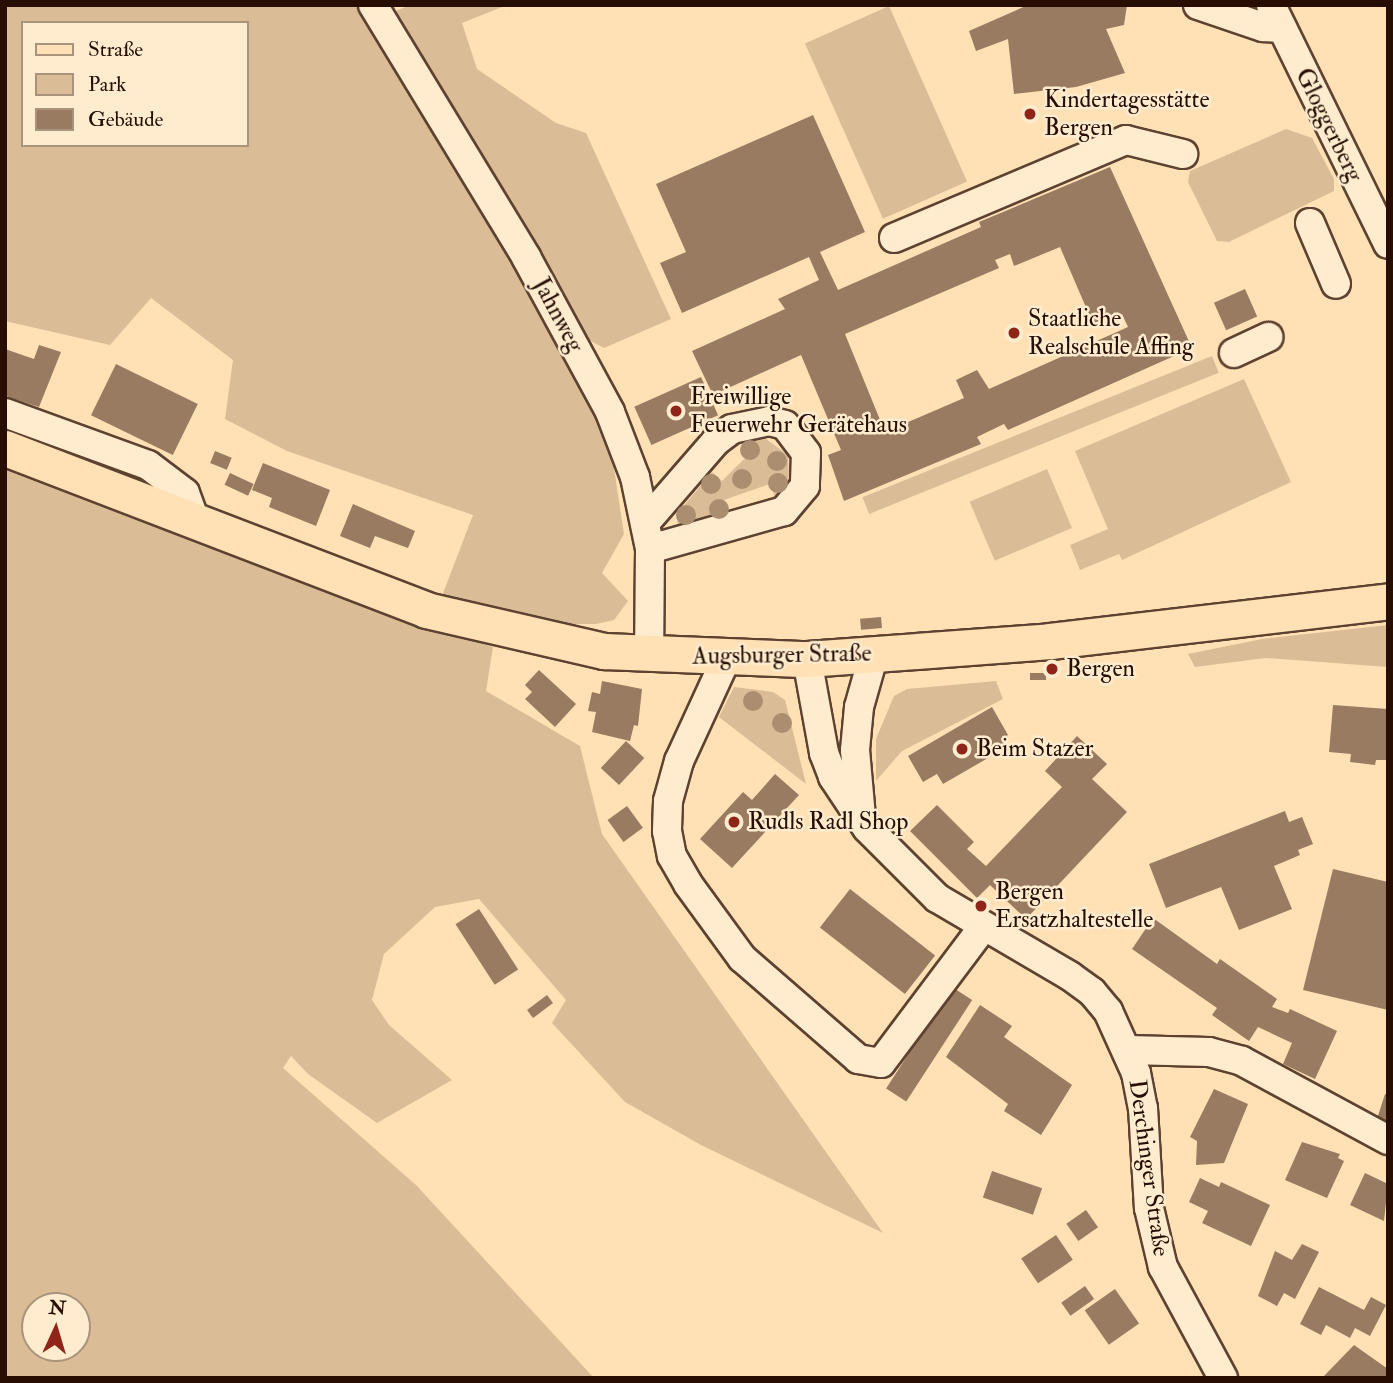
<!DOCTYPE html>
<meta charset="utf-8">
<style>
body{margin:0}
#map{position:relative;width:1393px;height:1383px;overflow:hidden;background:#ffe1b5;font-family:"IM FELL Double Pica",serif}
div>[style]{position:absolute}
.green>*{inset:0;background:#dabd97;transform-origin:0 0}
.building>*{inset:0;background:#987b60;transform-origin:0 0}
.roads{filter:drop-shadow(2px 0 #5e4230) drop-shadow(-2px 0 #5e4230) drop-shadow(0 2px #5e4230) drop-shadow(0 -2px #5e4230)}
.minor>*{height:28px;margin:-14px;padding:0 14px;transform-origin:14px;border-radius:14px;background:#ffeccf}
.major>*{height:35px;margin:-17.5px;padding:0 17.5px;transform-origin:17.5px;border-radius:17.5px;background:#ffe1b5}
.trees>*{width:20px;height:20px;margin:-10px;border-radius:50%;background:#ab8e70}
.dots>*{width:19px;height:19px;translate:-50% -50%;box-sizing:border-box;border:4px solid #ffeccf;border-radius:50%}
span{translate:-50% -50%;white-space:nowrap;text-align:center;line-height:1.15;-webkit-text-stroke:5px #ffeccf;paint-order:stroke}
.poi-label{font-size:24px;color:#280d03}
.left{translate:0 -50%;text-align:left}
.street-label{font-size:24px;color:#280d03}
.frame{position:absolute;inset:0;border:7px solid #280d03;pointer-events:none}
.legend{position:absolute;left:21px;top:21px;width:228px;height:126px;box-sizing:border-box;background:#ffeccf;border:2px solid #a9937d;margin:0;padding:9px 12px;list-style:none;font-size:21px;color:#280d03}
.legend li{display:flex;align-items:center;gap:14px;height:35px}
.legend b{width:35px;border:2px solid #a9937d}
.north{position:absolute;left:21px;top:1292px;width:70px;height:70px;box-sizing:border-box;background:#ffeccf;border:2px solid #a9937d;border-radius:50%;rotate:4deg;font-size:19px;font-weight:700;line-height:28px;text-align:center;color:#280d03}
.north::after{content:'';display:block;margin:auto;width:24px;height:32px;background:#8f2418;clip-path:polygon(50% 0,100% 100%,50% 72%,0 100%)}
</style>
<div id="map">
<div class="green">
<i style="clip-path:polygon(evenodd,5px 5px,357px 5px,469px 169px,570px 354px,613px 462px,624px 534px,602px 573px,628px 601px,614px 620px,596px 624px,545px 624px,442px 596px,473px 515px,287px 451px,225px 419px,233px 360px,151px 298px,110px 345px,5px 321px,5px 5px,23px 23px,247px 23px,247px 145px,23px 145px,23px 23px)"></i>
<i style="clip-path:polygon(410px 5px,507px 5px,462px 23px,477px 69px,556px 123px,586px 133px,671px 319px,604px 348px,585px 338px,391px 13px)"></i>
<i style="left:889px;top:6px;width:192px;height:92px;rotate:66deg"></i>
<i style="clip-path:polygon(1286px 129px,1312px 138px,1334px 179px,1334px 191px,1229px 242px,1217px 241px,1188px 182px,1190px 171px)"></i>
<i style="left:1212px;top:356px;width:18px;height:377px;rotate:68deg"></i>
<i style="clip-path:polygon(1244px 379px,1291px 482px,1122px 560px,1119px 554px,1080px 570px,1070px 545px,1108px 529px,1075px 451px)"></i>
<i style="clip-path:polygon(766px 439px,788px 455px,789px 482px,780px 493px,775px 497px,770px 484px,724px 500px,728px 513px,678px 524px,676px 515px,712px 472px,722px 481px,754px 449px,745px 440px)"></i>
<i style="left:1047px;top:469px;width:64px;height:84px;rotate:67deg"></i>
<i style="clip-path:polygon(evenodd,5px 470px,366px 607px,493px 647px,486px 691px,580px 746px,602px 834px,883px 1233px,701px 1145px,625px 1102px,552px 1023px,566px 1000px,479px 899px,435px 907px,384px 954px,372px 1000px,389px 1025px,452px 1080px,377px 1123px,308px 1074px,291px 1056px,283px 1068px,416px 1185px,594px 1378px,5px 1378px,5px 470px,35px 1306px,77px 1306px,77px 1348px,35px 1348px,35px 1306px)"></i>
<i style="clip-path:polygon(1388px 625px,1388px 667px,1266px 658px,1195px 667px,1188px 654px,1262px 639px)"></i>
<i style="clip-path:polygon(996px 681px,1003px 699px,902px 751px,876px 781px,876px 739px,894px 696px,907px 689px)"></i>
<i style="clip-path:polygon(734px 687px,773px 692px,785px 700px,806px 784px,719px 717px)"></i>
</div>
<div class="building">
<i style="clip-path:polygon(1028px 5px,1127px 5px,1124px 25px,1106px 29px,1125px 73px,1076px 87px,1014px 94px,1008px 39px,976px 51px,969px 31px)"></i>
<i style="clip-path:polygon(evenodd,813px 115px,865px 232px,820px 252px,838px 290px,981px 227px,979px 222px,1110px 167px,1192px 348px,1008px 430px,1004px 424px,977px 437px,981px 444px,844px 501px,828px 455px,841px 450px,801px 355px,713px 395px,692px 351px,785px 309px,778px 299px,819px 280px,809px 257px,682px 313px,660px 263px,686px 252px,656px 184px,813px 115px,1060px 247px,1094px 326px,1122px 314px,1128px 327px,989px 389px,977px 370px,956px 380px,964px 398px,885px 432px,845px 334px,999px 268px,995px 260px,1010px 254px,1014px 266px,1060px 247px)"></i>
<i style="left:1245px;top:289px;width:30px;height:34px;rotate:66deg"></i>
<i style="clip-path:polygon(39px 345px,61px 352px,39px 407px,5px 396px,5px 349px,34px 359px)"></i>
<i style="left:116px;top:364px;width:91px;height:57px;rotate:26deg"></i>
<i style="left:701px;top:377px;width:42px;height:73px;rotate:66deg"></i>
<i style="left:215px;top:451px;width:18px;height:13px;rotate:22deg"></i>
<i style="clip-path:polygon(263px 463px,330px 490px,316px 526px,269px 507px,272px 498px,252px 490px)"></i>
<i style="left:230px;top:473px;width:26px;height:13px;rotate:25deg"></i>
<i style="clip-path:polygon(353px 504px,415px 531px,408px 548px,375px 536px,370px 548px,340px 536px)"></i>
<i style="left:881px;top:617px;width:11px;height:21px;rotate:85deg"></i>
<i style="clip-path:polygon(539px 670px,576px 704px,555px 727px,525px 699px,532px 692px,525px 685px)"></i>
<i style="left:1046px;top:673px;width:7px;height:16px;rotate:90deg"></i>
<i style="clip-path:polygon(602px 681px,642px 689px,638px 726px,634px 725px,630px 741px,592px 732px,596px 712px,588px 711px,592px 692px,600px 694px)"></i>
<i style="clip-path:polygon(1333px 705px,1388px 709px,1388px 760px,1376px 760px,1375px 765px,1350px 762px,1351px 754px,1329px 752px)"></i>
<i style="clip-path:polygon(992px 707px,1008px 735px,1001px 739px,1007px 747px,943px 784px,937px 774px,923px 782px,908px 756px)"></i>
<i style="clip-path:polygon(1077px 736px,1107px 764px,1092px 779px,1127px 812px,1026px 919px,990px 885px,977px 898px,910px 831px,937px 805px,974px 842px,967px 849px,986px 866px,1062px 787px,1045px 771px)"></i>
<i style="left:626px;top:741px;width:25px;height:37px;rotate:43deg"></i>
<i style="clip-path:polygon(775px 774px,799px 795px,732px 868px,700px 839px,743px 792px,752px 800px)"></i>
<i style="left:627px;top:806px;width:27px;height:24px;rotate:54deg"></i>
<i style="clip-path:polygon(1285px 811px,1289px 822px,1302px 817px,1313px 844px,1298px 850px,1300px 855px,1274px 866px,1292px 909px,1239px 930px,1221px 887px,1166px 908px,1149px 864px)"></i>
<i style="clip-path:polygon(1333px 869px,1388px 882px,1388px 1010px,1303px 990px)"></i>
<i style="left:850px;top:889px;width:108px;height:49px;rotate:38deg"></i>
<i style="left:479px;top:909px;width:72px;height:28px;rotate:57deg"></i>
<i style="clip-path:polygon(1153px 918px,1217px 964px,1220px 959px,1277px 999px,1272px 1007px,1288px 1013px,1290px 1009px,1337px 1031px,1315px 1079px,1283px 1064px,1292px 1043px,1258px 1027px,1249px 1041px,1212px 1015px,1217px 1008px,1132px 949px)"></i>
<i style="left:952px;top:987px;width:24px;height:121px;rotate:33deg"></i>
<i style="left:547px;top:995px;width:10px;height:25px;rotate:53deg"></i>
<i style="clip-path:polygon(980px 1005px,1012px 1026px,1004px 1037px,1072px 1085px,1041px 1135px,1004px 1111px,1008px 1104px,946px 1057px)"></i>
<i style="clip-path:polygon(1214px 1089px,1248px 1104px,1224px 1163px,1196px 1165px,1197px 1141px,1190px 1137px)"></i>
<i style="clip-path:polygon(1385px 1094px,1388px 1095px,1388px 1125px,1376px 1122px)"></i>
<i style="clip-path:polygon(1302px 1142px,1340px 1154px,1338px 1158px,1344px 1161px,1327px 1198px,1285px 1180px)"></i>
<i style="left:992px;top:1171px;width:53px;height:28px;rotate:19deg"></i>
<i style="clip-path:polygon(1365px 1173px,1388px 1184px,1384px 1221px,1350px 1205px)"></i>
<i style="clip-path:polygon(1200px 1178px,1219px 1187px,1221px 1182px,1270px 1205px,1251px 1246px,1202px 1223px,1208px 1211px,1189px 1202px)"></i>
<i style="left:1086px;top:1210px;width:21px;height:24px;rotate:55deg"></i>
<i style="left:1056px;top:1235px;width:30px;height:42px;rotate:56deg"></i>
<i style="clip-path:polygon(1302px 1244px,1319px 1252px,1295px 1299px,1284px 1293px,1277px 1306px,1258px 1296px,1275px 1251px,1292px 1260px)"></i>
<i style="left:1085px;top:1286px;width:16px;height:29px;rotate:55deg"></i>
<i style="clip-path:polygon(1319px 1287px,1364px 1310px,1371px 1297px,1386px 1305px,1370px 1336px,1355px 1328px,1350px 1338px,1326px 1325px,1321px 1335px,1300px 1324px)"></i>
<i style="left:1115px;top:1289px;width:42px;height:37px;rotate:55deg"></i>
<i style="clip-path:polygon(1354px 1345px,1388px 1369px,1388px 1378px,1324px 1376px)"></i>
</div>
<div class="roads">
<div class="minor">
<i style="left:373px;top:5px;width:295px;rotate:58.7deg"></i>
<i style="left:526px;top:257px;width:176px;rotate:61.5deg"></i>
<i style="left:610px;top:412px;width:70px;rotate:69deg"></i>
<i style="left:635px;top:477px;width:74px;rotate:78.2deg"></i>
<i style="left:650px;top:549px;width:107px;rotate:90.5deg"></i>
<i style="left:1198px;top:5px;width:69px;rotate:18.7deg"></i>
<i style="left:1263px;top:27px;width:19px;rotate:3deg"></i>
<i style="left:1271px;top:5px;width:266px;rotate:63.9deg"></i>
<i style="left:1310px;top:223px;width:66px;rotate:66.9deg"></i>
<i style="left:894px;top:238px;width:252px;rotate:-22.9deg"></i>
<i style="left:1126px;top:140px;width:59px;rotate:13.8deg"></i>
<i style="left:1234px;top:353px;width:38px;rotate:-25deg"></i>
<i style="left:5px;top:413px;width:152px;rotate:20deg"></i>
<i style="left:148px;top:465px;width:46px;rotate:37.1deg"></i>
<i style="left:185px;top:493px;width:29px;rotate:70deg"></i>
<i style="left:645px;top:523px;width:108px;rotate:-49.1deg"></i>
<i style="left:716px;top:441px;width:20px;rotate:-37deg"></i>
<i style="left:732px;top:429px;width:38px;rotate:-12deg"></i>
<i style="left:769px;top:421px;width:16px;rotate:14deg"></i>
<i style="left:785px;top:425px;width:35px;rotate:53deg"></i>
<i style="left:806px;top:453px;width:33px;rotate:92deg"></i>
<i style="left:805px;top:486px;width:33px;rotate:130deg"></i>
<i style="left:784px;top:511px;width:139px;rotate:164.2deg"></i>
<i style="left:726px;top:659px;width:112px;rotate:114.7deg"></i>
<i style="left:679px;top:761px;width:41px;rotate:105.4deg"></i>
<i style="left:668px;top:801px;width:30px;rotate:92deg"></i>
<i style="left:667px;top:831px;width:25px;rotate:79deg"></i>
<i style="left:672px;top:856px;width:32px;rotate:60deg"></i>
<i style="left:688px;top:884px;width:92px;rotate:53.9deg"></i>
<i style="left:742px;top:958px;width:154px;rotate:41deg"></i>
<i style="left:858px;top:1059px;width:23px;rotate:10deg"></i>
<i style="left:881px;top:1063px;width:171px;rotate:-53.1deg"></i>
<i style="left:807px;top:659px;width:96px;rotate:79.7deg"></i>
<i style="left:824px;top:753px;width:26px;rotate:69deg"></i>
<i style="left:833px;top:777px;width:61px;rotate:56.3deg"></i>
<i style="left:867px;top:828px;width:99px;rotate:45deg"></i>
<i style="left:937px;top:898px;width:154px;rotate:30.4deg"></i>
<i style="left:1070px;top:976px;width:27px;rotate:36deg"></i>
<i style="left:1092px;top:992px;width:25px;rotate:50deg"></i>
<i style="left:1108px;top:1011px;width:68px;rotate:65.7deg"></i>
<i style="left:1136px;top:1073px;width:36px;rotate:79deg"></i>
<i style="left:1143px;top:1108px;width:100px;rotate:86.6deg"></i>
<i style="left:1149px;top:1208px;width:61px;rotate:76.7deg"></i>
<i style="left:1163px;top:1267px;width:126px;rotate:61.6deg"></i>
<i style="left:861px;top:817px;width:67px;rotate:-95.1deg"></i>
<i style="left:855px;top:750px;width:43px;rotate:-84.7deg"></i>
<i style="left:859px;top:707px;width:55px;rotate:-74.2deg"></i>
<i style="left:1127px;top:1050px;width:82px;rotate:1.4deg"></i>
<i style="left:1209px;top:1052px;width:34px;rotate:15deg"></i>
<i style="left:1242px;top:1061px;width:166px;rotate:28.4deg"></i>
</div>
<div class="major">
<i style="left:5px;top:448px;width:451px;rotate:21deg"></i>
<i style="left:426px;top:610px;width:183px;rotate:13deg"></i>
<i style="left:604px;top:651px;width:203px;rotate:2.3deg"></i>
<i style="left:807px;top:659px;width:244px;rotate:-4.2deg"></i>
<i style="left:1050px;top:641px;width:340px;rotate:-6.7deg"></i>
</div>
</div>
<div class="trees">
<i style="left:750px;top:450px"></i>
<i style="left:777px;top:461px"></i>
<i style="left:742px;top:479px"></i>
<i style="left:778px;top:483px"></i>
<i style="left:711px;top:484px"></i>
<i style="left:719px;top:509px"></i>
<i style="left:686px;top:515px"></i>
<i style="left:753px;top:701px"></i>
<i style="left:782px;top:723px"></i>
</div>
<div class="dots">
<i style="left:1030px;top:114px;background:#8f2418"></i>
<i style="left:1014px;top:333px;background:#8f2418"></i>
<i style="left:676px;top:411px;background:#8f2418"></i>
<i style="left:1052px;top:669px;background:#8f2418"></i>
<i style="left:962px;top:749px;background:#8f2418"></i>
<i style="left:734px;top:822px;background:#8f2418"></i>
<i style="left:981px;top:906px;background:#8f2418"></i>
</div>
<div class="poi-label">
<span class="left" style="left:1044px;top:114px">Kindertagesstätte<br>Bergen</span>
<span class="left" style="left:1028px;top:333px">Staatliche<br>Realschule Affing</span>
<span class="left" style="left:690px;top:411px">Freiwillige<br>Feuerwehr Gerätehaus</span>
<span class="left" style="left:1066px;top:669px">Bergen</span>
<span class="left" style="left:976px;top:749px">Beim Stazer</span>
<span class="left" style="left:748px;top:822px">Rudls Radl Shop</span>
<span class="left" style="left:995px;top:906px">Bergen<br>Ersatzhaltestelle</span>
</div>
<div class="street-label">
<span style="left:1329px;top:125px;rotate:64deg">Gloggerberg</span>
<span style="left:558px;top:315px;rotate:62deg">Jahnweg</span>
<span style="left:782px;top:655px;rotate:-1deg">Augsburger Straße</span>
<span style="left:1149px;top:1168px;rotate:82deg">Derchinger Straße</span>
</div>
<div class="frame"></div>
<ul class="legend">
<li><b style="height:9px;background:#ffe1b5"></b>Straße</li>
<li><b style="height:19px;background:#dabd97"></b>Park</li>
<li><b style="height:19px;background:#987b60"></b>Gebäude</li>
</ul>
<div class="north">N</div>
</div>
